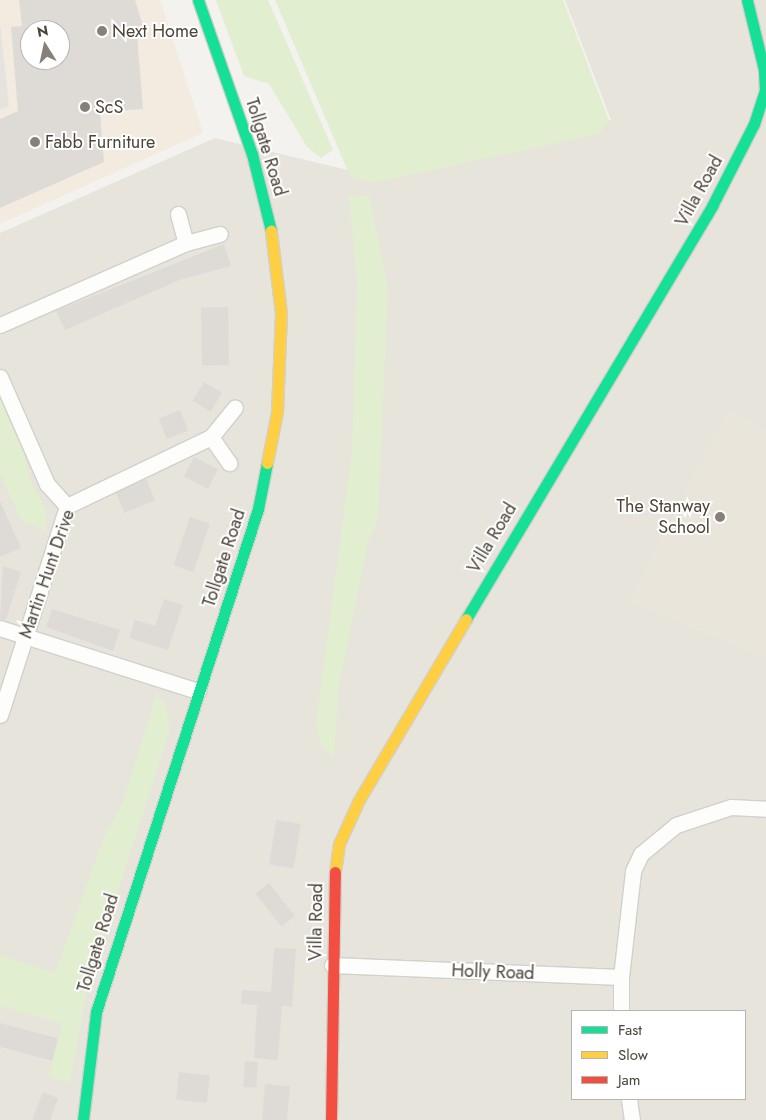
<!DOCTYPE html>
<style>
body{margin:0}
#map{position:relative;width:766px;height:1120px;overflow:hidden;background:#f4f2ee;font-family:Jost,sans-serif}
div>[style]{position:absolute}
.residential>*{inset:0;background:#e7e4dc}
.commercial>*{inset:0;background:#f3ebdf}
.education>*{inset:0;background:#eae5da}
.green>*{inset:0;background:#e1eecf}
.parking>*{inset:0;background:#e6e3df}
.building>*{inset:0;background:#dedbd6;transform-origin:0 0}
.roads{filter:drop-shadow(1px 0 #d2d0cb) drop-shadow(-1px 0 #d2d0cb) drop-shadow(0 1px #d2d0cb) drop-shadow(0 -1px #d2d0cb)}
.street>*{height:15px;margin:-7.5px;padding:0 7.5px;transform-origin:7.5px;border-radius:7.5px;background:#fdfdfc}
.fast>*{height:11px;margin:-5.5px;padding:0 5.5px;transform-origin:5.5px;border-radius:5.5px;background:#16e098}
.slow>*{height:11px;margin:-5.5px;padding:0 5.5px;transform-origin:5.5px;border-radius:5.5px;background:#ffcf43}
.jam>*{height:11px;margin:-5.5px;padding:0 5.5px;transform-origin:5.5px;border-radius:5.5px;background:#f24e42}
.dots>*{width:14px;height:14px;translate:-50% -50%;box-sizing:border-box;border:2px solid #fff;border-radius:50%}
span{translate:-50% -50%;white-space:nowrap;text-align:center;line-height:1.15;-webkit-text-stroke:4px #fff;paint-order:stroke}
.poi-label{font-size:18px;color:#4b4439}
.left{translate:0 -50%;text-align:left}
.right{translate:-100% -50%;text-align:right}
.street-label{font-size:18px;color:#4b4439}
.legend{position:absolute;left:571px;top:1010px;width:175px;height:90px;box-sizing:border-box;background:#fff;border:1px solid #b7b4b0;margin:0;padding:6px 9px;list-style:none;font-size:15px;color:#4b4439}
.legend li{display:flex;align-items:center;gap:10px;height:25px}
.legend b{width:25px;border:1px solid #b7b4b0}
.north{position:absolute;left:20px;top:20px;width:50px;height:50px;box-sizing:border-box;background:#fff;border:1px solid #b7b4b0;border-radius:50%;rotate:350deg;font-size:14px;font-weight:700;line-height:20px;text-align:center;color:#4b4439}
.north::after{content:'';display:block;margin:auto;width:18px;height:22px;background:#868178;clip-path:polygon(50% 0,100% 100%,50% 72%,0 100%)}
</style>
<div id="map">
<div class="residential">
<i style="clip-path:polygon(evenodd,565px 0,766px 0,766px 432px,728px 412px,631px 601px,766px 657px,766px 1120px,0 1120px,0 233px,215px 138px,381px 178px,611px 120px,565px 0,572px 1011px,745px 1011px,745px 1099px,572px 1099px,572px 1011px)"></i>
</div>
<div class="commercial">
<i style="clip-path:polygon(evenodd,0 0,160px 0,203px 133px,0 224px,0 0,30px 30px,60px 30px,60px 60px,30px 60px,30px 30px)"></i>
</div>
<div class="education">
<i style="clip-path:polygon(728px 412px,766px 432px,766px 657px,631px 601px)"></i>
</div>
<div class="green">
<i style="clip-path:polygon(216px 0,268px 0,333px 150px,321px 158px,307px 147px,269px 84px,244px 76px)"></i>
<i style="clip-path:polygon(275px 0,563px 0,609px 120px,599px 134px,372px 183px,350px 176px)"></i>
<i style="clip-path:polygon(369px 195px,388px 288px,378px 519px,368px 542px,339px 685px,334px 758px,320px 744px,316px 724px,352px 451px,357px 282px,349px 197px)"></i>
<i style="clip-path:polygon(0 397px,18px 439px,30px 452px,24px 455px,30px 480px,46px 510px,46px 531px,22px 521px,0 474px)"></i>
<i style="clip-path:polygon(156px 696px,166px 706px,170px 730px,88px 984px,70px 1083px,49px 1076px,62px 1024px,0 1006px,0 955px,55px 973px,104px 837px,122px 804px)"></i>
</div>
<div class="parking">
<i style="clip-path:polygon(0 23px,9px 106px,0 110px)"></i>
</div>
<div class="building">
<i style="clip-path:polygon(evenodd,19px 0,135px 0,145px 33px,137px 34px,143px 109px,100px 112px,104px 162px,0 208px,0 119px,18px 111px,11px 27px,22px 26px,19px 0,30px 30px,60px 30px,60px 60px,30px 60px,30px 30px)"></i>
<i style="clip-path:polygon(224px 244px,231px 266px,182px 279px,65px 330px,56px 311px)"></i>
<i style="left:228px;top:307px;width:58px;height:27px;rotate:89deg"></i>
<i style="left:204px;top:382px;width:21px;height:22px;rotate:31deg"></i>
<i style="left:180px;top:410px;width:22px;height:23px;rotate:68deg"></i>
<i style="left:194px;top:457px;width:27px;height:22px;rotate:27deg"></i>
<i style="left:146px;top:479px;width:23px;height:33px;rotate:67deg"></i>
<i style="clip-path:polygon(0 501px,21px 548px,0 557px)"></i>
<i style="left:190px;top:517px;width:21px;height:51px;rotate:19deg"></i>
<i style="clip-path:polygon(3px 566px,21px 572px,6px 620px,0 619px)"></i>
<i style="clip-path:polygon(164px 599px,183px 605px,168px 650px,129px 638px,135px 620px,155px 626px)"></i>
<i style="clip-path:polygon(52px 609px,120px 630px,113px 651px,46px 627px)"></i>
<i style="left:276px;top:820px;width:25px;height:45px;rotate:9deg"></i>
<i style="left:269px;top:883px;width:42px;height:17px;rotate:52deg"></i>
<i style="clip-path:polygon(274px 948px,296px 949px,292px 1007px,282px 1006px,278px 1060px,254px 1058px,257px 1005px,241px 1004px,242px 990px,271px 992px)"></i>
<i style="left:0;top:1023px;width:60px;height:23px;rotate:15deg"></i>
<i style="left:245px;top:1061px;width:13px;height:26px;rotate:4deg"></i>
<i style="left:179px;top:1072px;width:31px;height:28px;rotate:6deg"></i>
<i style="left:265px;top:1084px;width:25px;height:36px;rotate:5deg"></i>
<i style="clip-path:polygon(43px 1092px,58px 1098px,50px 1120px,32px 1120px)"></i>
</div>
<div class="roads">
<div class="street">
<i style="left:178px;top:214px;width:30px;rotate:75deg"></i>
<i style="left:0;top:325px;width:203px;rotate:-23.8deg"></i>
<i style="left:186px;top:243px;width:35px;rotate:-15deg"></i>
<i style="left:0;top:377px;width:117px;rotate:66.3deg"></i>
<i style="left:47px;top:484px;width:30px;rotate:48deg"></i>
<i style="left:211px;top:437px;width:32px;rotate:55deg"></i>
<i style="left:0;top:628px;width:208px;rotate:17.7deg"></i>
<i style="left:0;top:715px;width:219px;rotate:-72.2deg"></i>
<i style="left:67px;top:506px;width:160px;rotate:-25.6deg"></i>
<i style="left:211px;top:437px;width:38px;rotate:-51deg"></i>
<i style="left:332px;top:965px;width:289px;rotate:2.4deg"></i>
<i style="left:621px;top:977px;width:34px;rotate:90deg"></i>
<i style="left:621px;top:977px;width:107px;rotate:-83.5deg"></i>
<i style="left:633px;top:871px;width:19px;rotate:-65deg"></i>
<i style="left:641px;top:854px;width:45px;rotate:-39.6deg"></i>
<i style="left:676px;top:825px;width:58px;rotate:-18.1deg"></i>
<i style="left:731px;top:807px;width:35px;rotate:3deg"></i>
<i style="left:629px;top:1099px;width:21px;rotate:82deg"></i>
</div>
<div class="fast">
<i style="left:198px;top:0;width:163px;rotate:70.7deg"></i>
<i style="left:252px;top:154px;width:79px;rotate:76.1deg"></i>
<i style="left:466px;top:619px;width:481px;rotate:-59.2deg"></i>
<i style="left:712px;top:206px;width:92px;rotate:-62.9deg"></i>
<i style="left:754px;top:124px;width:35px;rotate:-72deg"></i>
<i style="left:765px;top:91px;width:21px;rotate:-93deg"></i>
<i style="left:764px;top:70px;width:72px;rotate:-103.7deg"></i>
<i style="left:83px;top:1120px;width:109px;rotate:-83.1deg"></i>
<i style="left:96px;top:1012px;width:528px;rotate:-72.15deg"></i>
<i style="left:258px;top:509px;width:47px;rotate:-78.9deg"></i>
</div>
<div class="slow">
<i style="left:267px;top:463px;width:52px;rotate:-78.9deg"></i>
<i style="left:277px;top:412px;width:99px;rotate:-87.7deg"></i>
<i style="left:281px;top:313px;width:83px;rotate:-97deg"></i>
<i style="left:335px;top:872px;width:28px;rotate:-82deg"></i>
<i style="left:339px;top:844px;width:48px;rotate:-65.6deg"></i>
<i style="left:359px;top:800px;width:210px;rotate:-59.4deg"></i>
</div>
<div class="jam">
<i style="left:331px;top:1120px;width:248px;rotate:-89.1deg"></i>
</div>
</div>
<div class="dots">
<i style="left:102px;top:31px;background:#868178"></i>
<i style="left:85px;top:107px;background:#868178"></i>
<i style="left:35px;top:142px;background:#868178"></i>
<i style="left:720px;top:517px;background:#868178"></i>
</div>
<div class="poi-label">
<span class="left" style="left:112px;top:31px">Next Home</span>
<span class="left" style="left:95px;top:107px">ScS</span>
<span class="left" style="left:45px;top:142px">Fabb Furniture</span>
<span class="right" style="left:710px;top:517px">The Stanway<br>School</span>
</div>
<div class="street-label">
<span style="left:266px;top:147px;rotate:73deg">Tollgate Road</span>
<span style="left:699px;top:191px;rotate:-61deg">Villa Road</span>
<span style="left:492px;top:538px;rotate:-59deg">Villa Road</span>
<span style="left:224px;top:558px;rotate:-72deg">Tollgate Road</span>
<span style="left:47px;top:574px;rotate:-71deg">Martin Hunt Drive</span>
<span style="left:316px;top:922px;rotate:-89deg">Villa Road</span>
<span style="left:98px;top:943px;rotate:-73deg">Tollgate Road</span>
<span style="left:493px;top:972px;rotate:2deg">Holly Road</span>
</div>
<ul class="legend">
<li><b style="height:6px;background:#16e098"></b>Fast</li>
<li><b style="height:6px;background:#ffcf43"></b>Slow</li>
<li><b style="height:6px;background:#f24e42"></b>Jam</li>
</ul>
<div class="north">N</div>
</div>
